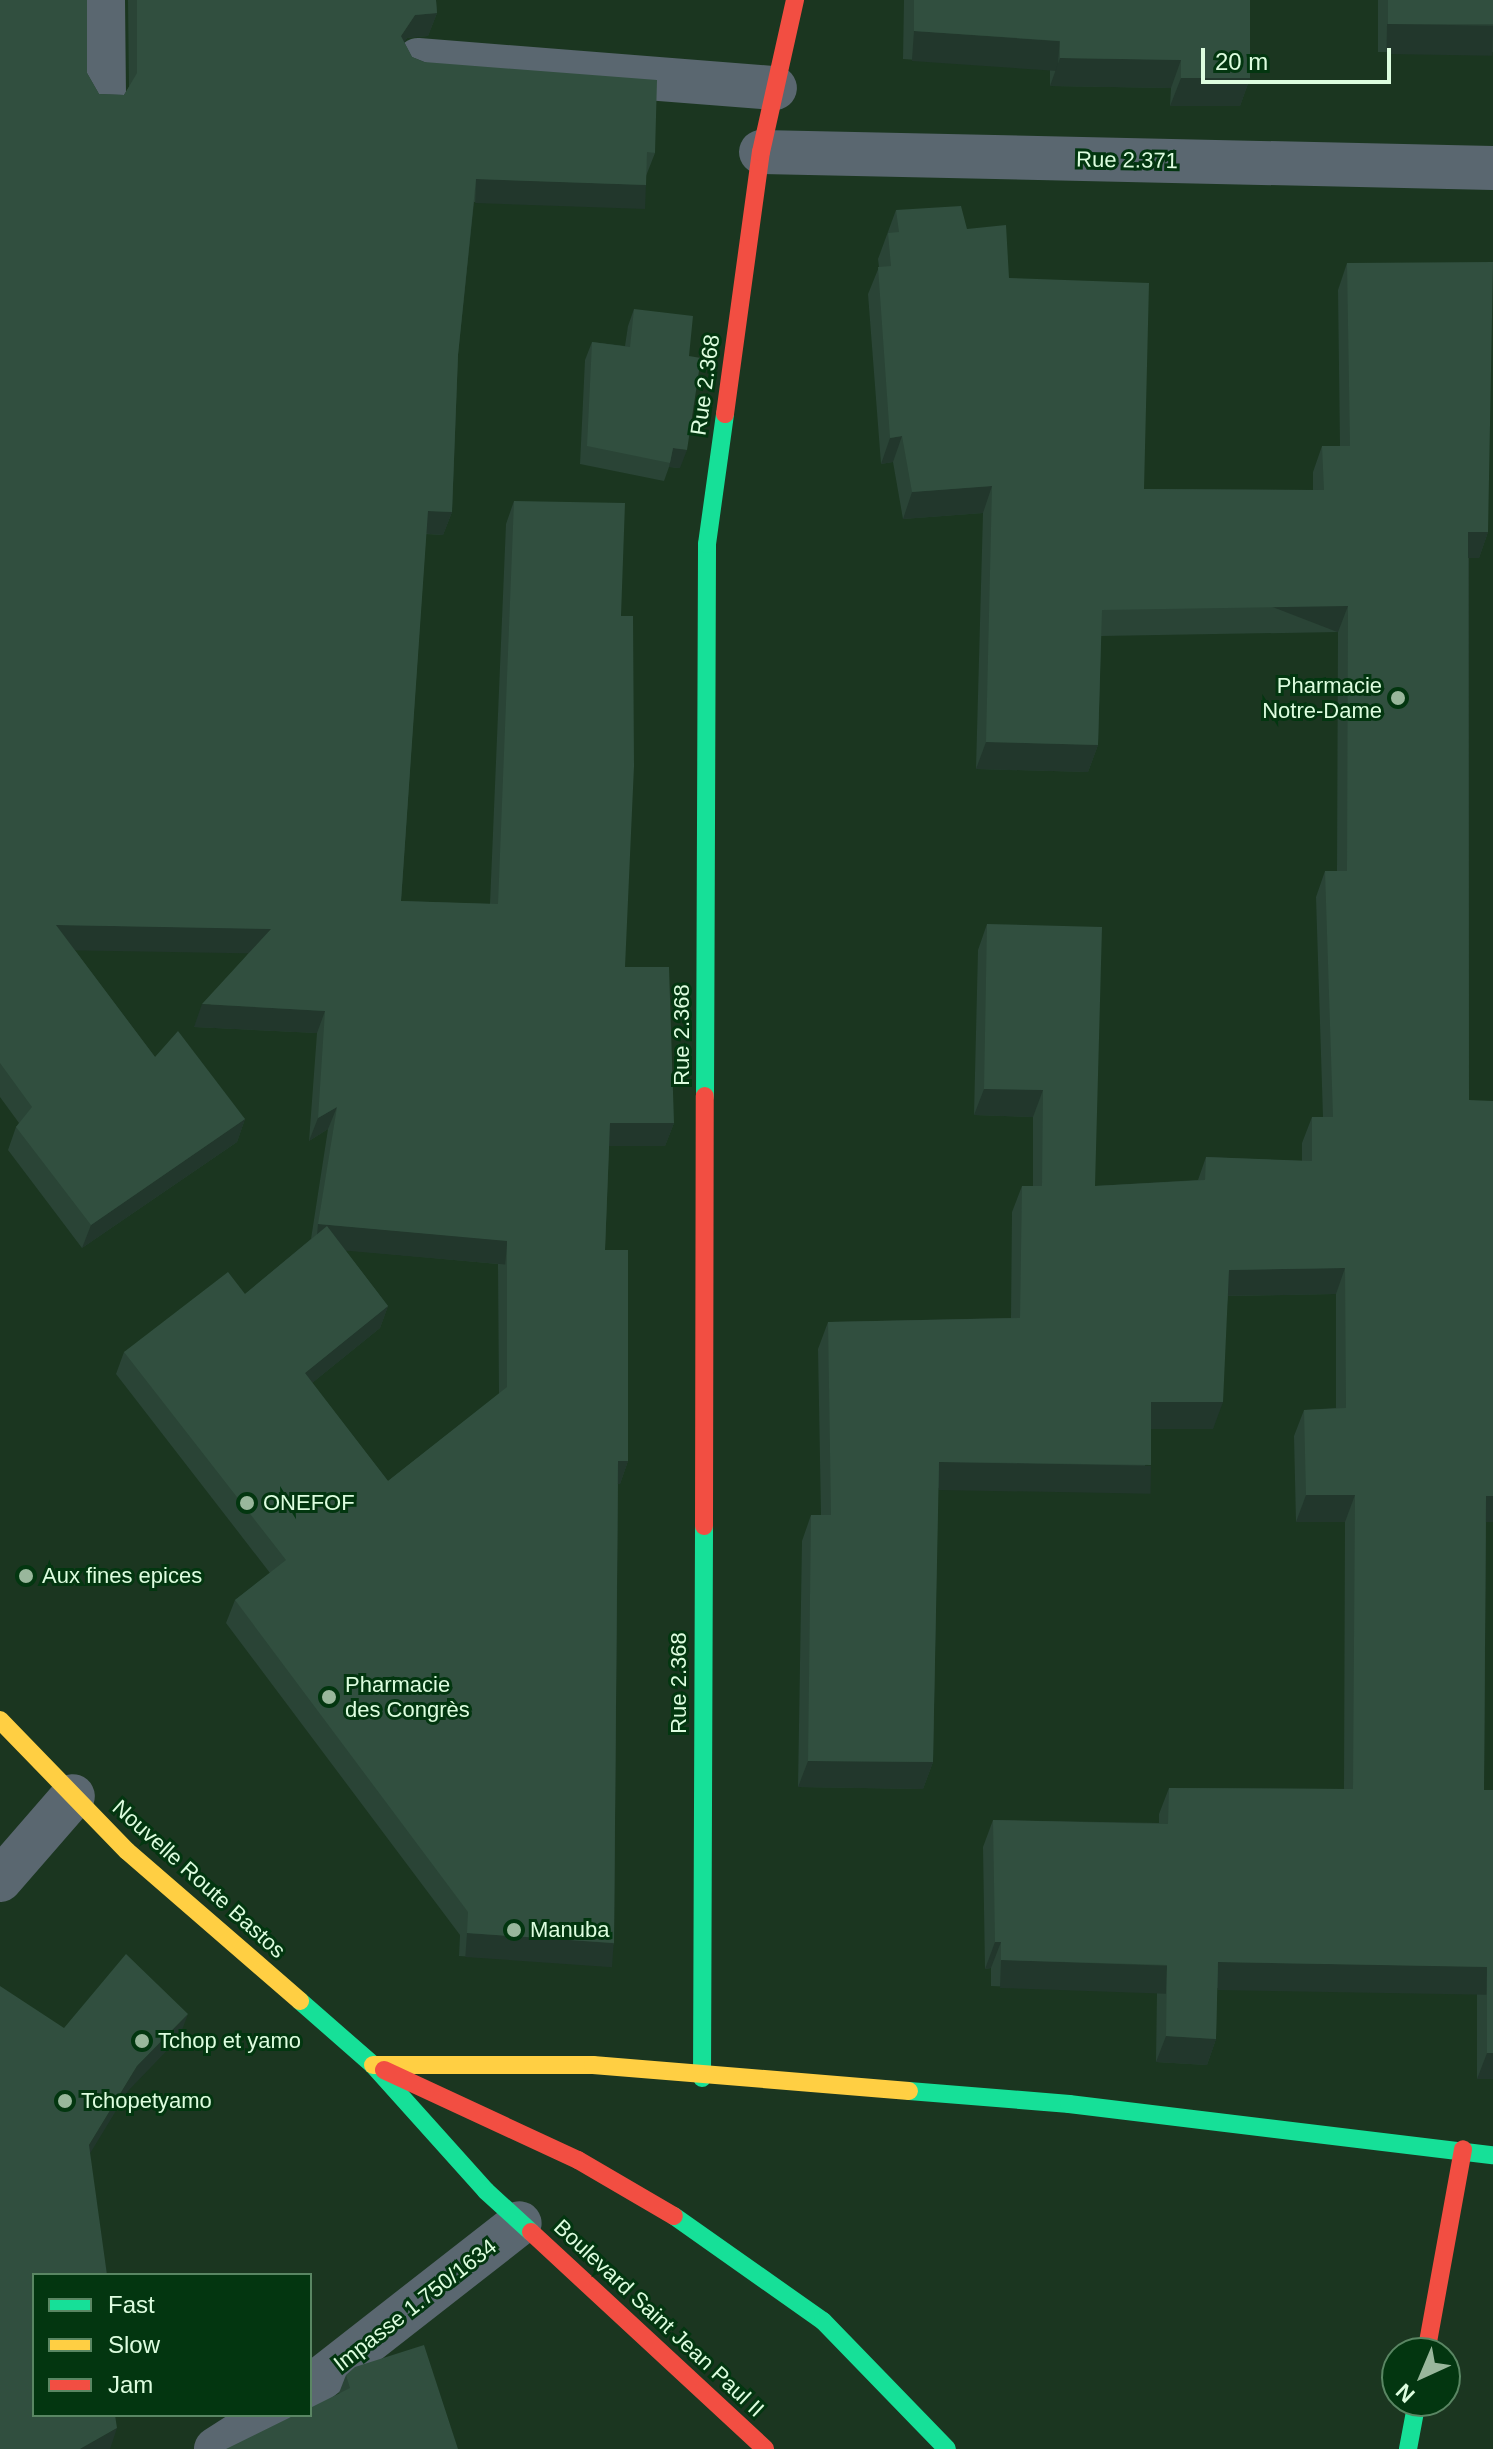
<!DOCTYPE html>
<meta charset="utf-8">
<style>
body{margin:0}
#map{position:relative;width:1493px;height:2449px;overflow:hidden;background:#1b3620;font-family:Helvetica,sans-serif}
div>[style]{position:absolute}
.street>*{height:44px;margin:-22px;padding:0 22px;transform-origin:22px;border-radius:22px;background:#5a6770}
.fast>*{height:18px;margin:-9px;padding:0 9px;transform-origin:9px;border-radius:9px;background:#16e098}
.slow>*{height:18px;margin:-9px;padding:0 9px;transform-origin:9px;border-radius:9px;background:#ffcf43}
.jam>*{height:18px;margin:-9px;padding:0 9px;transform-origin:9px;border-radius:9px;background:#f24e42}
.wall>*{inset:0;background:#2a4436;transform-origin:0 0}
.shaded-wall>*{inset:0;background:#22372c;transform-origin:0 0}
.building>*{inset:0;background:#314f3f;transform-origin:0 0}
.dots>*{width:22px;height:22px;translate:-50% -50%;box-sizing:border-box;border:4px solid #033610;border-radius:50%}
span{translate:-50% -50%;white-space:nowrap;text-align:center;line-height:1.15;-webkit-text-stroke:6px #033610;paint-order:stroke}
.street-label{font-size:22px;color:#ddfddf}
.poi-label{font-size:22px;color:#ddfddf}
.right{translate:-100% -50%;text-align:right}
.left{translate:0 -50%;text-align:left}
.legend{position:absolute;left:32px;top:2273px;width:280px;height:144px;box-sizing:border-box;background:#033610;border:2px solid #5a8663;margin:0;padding:10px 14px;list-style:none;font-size:24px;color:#ddfddf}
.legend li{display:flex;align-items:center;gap:16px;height:40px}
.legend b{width:40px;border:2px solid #5a8663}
.north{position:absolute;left:1381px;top:2337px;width:80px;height:80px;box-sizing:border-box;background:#033610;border:2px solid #5a8663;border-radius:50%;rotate:224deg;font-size:22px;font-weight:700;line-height:32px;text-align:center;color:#ddfddf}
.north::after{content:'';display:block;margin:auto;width:28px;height:36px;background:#99b79c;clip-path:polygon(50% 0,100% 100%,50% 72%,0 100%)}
.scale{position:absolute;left:1201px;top:48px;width:190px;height:36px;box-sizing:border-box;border:4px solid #ddfddf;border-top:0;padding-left:10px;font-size:24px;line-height:28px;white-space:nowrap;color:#ddfddf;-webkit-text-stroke:6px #033610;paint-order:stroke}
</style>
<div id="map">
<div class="street">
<i style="left:103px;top:0;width:96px;rotate:89.4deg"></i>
<i style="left:418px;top:60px;width:358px;rotate:4.5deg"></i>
<i style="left:761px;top:152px;width:732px;rotate:1.25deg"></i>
<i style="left:0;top:1880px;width:111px;rotate:-49deg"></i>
<i style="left:310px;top:2387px;width:266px;rotate:-38deg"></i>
<i style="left:216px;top:2449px;width:63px;rotate:-32.7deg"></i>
</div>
<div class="fast">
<i style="left:705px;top:1096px;width:552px;rotate:-89.79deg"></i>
<i style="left:707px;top:544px;width:131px;rotate:-82.1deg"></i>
<i style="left:300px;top:2001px;width:97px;rotate:41.2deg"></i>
<i style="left:373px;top:2065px;width:169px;rotate:48.1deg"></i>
<i style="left:486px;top:2191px;width:61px;rotate:42.3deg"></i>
<i style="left:702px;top:2078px;width:552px;rotate:-89.79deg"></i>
<i style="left:909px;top:2091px;width:161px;rotate:4.6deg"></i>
<i style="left:1069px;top:2104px;width:427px;rotate:6.9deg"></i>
<i style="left:674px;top:2216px;width:182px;rotate:35.2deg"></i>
<i style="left:823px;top:2321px;width:178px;rotate:45.9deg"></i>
<i style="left:1408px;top:2449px;width:49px;rotate:-79.4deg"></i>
</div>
<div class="slow">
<i style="left:0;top:1720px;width:182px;rotate:45.9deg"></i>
<i style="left:127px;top:1851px;width:229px;rotate:40.9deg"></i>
<i style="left:373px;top:2065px;width:220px"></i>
<i style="left:593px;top:2065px;width:317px;rotate:4.7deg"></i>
</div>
<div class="jam">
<i style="left:725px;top:414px;width:264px;rotate:-82.2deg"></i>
<i style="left:761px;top:152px;width:156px;rotate:-77.4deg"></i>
<i style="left:704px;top:1526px;width:430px;rotate:-89.9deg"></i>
<i style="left:384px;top:2070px;width:214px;rotate:24.9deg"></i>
<i style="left:578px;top:2160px;width:111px;rotate:30.3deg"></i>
<i style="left:531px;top:2232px;width:319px;rotate:42.8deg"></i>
<i style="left:1426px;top:2353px;width:207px;rotate:-79.7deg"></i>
</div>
<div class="wall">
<i style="clip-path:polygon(evenodd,0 0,87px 73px,99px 94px,124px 95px,129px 87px,128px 0,436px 0,437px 13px,428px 36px,407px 38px,404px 42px,412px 57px,655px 153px,646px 176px,646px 185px,637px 208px,474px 202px,458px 355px,452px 512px,443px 535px,426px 534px,401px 901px,490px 904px,506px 524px,514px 501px,621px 616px,625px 967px,674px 1123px,665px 1146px,609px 1146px,605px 1250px,628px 1461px,620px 1484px,618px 1484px,614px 1943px,605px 1965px,459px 1956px,460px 1935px,226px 1623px,235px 1600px,270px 1573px,116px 1374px,124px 1352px,245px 1294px,311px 1239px,328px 1129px,309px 1141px,317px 1033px,194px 1027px,250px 951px,73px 948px,155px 1057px,245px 1119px,237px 1142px,82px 1248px,8px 1150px,16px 1127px,19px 1123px,0 1097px,0 0,345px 1250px,498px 1264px,499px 1394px,388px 1481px,312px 1383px,380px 1328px,388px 1306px,345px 1250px)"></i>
<i style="clip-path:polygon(904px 0,1250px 0,1250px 78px,1240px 106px,1170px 106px,1171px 88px,1050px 86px,1050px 69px,903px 59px)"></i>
<i style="left:1378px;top:0;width:115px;height:52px"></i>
<i style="clip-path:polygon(896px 210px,967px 229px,1009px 278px,1144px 489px,1313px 490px,1313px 472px,1322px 446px,1340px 446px,1338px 290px,1347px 263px,1488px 532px,1479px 558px,1469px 558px,1469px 1100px,1493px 1522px,1486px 1522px,1484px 1790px,1493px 2079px,1477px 2079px,1477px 1993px,1217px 1988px,1216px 2039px,1207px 2065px,1156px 2062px,1157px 1992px,991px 1986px,991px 1968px,985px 1969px,983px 1847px,993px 1820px,1159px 1823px,1159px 1814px,1169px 1788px,1344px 1789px,1345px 1522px,1296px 1522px,1294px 1436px,1304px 1410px,1336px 1408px,1336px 1294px,1228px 1296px,1213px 1429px,1151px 1429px,1141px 1491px,938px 1488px,933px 1762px,923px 1789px,798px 1787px,802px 1541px,811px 1515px,821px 1515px,818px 1349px,828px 1322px,1011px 1318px,1012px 1212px,1022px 1186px,1033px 1186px,1033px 1117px,974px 1115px,978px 950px,987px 924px,1095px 1186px,1198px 1180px,1206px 1157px,1302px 1161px,1302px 1143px,1312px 1117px,1323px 1117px,1316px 897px,1325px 871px,1337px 871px,1338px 632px,1101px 636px,1098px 745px,1088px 772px,976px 769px,983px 513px,903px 519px,893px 462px,881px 464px,868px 294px,879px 267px,878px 259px)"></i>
<i style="clip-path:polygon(634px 309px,689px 356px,680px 468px,669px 467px,664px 481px,580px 464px,585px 360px,592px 342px,625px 346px,628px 326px)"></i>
<i style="clip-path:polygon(346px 2375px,458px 2449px,339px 2393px)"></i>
</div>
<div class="shaded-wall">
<i style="clip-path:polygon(437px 13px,428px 36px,407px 38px,393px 59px,401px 36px,415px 15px)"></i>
<i style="left:1387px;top:24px;width:106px;height:30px;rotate:1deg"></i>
<i style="left:914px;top:31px;width:146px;height:30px;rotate:4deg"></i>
<i style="clip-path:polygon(1060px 58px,1181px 60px,1171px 88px,1050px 86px)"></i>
<i style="clip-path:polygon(1181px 78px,1250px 78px,1240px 106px,1170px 106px)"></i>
<i style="left:476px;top:179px;width:170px;height:24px;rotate:2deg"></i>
<i style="clip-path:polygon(902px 436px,893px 462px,881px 464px,890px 438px)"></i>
<i style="clip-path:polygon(673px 448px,687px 450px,680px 468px,669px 467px)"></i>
<i style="clip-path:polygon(992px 486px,983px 513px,903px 519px,912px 492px)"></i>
<i style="clip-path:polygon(428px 511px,452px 512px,443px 535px,419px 533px)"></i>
<i style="clip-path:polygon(1468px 532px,1488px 532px,1479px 558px,1459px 558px)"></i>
<i style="left:1348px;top:606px;width:28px;height:246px;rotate:111deg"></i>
<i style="clip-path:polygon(986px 742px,1098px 745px,1088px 772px,976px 769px)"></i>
<i style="left:56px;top:925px;width:215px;height:25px;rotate:1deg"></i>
<i style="clip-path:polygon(202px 1004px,325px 1011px,317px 1033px,194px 1027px)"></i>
<i style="clip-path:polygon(984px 1089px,1043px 1090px,1033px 1117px,974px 1115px)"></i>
<i style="clip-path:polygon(337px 1107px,328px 1129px,309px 1141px,318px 1118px)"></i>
<i style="clip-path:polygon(245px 1119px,237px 1142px,82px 1248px,91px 1225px)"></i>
<i style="clip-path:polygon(610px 1123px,674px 1123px,665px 1146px,602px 1146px)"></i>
<i style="left:318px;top:1224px;width:190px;height:24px;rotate:5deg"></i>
<i style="clip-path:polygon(1345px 1268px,1336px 1294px,1219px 1296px,1229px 1270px)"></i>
<i style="clip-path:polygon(388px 1306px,380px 1328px,296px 1396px,305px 1373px)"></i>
<i style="clip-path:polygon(1151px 1402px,1223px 1402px,1213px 1429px,1142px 1429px)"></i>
<i style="clip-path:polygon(618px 1461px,628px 1461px,620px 1484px,610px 1484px)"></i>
<i style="left:939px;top:1462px;width:212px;height:28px;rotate:1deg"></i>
<i style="clip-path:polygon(1306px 1495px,1355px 1495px,1345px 1522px,1296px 1522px)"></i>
<i style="clip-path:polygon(1486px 1496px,1493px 1496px,1493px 1522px,1476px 1522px)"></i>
<i style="clip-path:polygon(808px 1761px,933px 1762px,923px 1789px,798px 1787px)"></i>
<i style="left:467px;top:1933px;width:147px;height:24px;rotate:4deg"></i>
<i style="clip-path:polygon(995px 1942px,1001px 1942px,991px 1968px,985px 1969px)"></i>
<i style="left:1001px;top:1960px;width:166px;height:28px;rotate:2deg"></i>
<i style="left:1218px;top:1962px;width:269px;height:28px;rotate:1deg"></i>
<i style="clip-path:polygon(188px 2014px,179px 2038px,128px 2091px,80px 2170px,89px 2145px,137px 2066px)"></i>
<i style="clip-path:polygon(1166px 2036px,1216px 2039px,1207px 2065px,1156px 2062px)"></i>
<i style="clip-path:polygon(1487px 2053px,1493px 2053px,1493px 2079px,1477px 2079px)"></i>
<i style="clip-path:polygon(117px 2428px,110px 2449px,80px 2449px)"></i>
</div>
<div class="building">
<i style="clip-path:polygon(0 0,87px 0,87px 73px,99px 94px,124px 95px,137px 73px,137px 0,436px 0,437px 13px,415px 15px,401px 36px,412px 57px,424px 62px,657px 80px,655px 153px,647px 152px,646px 185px,476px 179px,458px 355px,452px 512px,428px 511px,401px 901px,498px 904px,514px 501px,625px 503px,621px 616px,633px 616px,634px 766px,625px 967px,669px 967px,674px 1123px,610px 1123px,605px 1250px,628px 1250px,628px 1461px,618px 1461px,614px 1943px,467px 1933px,468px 1912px,235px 1600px,286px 1560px,124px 1352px,228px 1272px,245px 1294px,327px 1226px,388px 1306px,305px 1373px,388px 1481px,507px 1387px,507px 1241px,318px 1224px,337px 1107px,318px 1118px,325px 1011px,202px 1004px,271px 929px,56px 925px,155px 1057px,178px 1031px,245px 1119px,91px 1225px,16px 1127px,32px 1107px,0 1063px)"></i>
<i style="clip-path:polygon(914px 0,1250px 0,1250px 78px,1181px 78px,1181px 60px,1060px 58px,1060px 41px,914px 31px)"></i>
<i style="left:1388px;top:0;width:105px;height:24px"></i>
<i style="clip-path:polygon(961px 206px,967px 229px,1006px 225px,1009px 278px,1149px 283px,1144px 489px,1324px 490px,1322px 446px,1350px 446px,1347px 263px,1493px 262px,1488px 532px,1468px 532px,1469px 1100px,1493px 1101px,1493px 1496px,1486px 1496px,1484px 1790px,1493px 1790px,1493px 2053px,1487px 2053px,1487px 1967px,1218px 1962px,1216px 2039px,1166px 2036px,1167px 1965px,1001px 1960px,1001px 1942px,995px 1942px,993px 1820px,1168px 1824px,1169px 1788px,1353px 1789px,1355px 1495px,1306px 1495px,1304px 1410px,1346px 1408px,1345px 1268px,1229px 1270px,1223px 1402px,1151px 1402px,1151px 1465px,939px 1462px,933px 1762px,808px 1761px,811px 1515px,831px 1515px,828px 1322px,1020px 1318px,1022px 1186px,1042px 1186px,1043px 1090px,984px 1089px,987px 924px,1102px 927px,1095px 1186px,1205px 1180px,1206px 1157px,1312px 1161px,1312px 1117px,1333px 1117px,1325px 871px,1347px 871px,1348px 606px,1102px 610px,1098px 745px,986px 742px,992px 486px,912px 492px,902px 436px,890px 438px,878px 267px,891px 266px,888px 233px,899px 232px,896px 210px)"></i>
<i style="clip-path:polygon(634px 309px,693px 316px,689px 356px,701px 358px,687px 450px,673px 448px,670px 463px,587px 446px,592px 342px,630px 347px)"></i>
<i style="clip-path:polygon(126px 1954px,188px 2014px,137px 2066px,89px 2145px,107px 2275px,34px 2275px,34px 2415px,115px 2415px,117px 2428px,80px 2449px,0 2449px,0 1986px,64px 2028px)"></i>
<i style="clip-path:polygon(424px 2345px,458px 2449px,226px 2449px,295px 2415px,310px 2415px,310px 2408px,350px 2388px,346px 2375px,355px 2367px)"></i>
</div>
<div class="dots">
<i style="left:1398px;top:698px;background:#99b79c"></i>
<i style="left:247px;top:1503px;background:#99b79c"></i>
<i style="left:26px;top:1576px;background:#99b79c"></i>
<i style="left:329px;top:1697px;background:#99b79c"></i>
<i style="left:514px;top:1930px;background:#99b79c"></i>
<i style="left:142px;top:2041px;background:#99b79c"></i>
<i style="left:65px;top:2101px;background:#99b79c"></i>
</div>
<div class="street-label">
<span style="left:1127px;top:160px;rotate:1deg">Rue 2.371</span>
<span style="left:705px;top:385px;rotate:-82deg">Rue 2.368</span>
<span style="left:682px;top:1035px;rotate:-90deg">Rue 2.368</span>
<span style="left:679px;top:1683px;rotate:-90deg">Rue 2.368</span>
<span style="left:199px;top:1879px;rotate:42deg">Nouvelle Route Bastos</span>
<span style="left:415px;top:2305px;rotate:-38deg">Impasse 1.750/1634</span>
<span style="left:659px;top:2318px;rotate:43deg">Boulevard Saint Jean Paul II</span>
</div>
<div class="poi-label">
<span class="right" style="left:1382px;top:698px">Pharmacie<br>Notre-Dame</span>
<span class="left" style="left:263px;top:1503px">ONEFOF</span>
<span class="left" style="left:42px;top:1576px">Aux fines epices</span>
<span class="left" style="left:345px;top:1697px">Pharmacie<br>des Congrès</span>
<span class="left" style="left:530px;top:1930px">Manuba</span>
<span class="left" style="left:158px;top:2041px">Tchop et yamo</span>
<span class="left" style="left:81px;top:2101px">Tchopetyamo</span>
</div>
<ul class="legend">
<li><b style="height:10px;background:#16e098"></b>Fast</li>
<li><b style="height:10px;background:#ffcf43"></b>Slow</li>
<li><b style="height:10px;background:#f24e42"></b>Jam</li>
</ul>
<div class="north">N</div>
<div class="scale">20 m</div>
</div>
